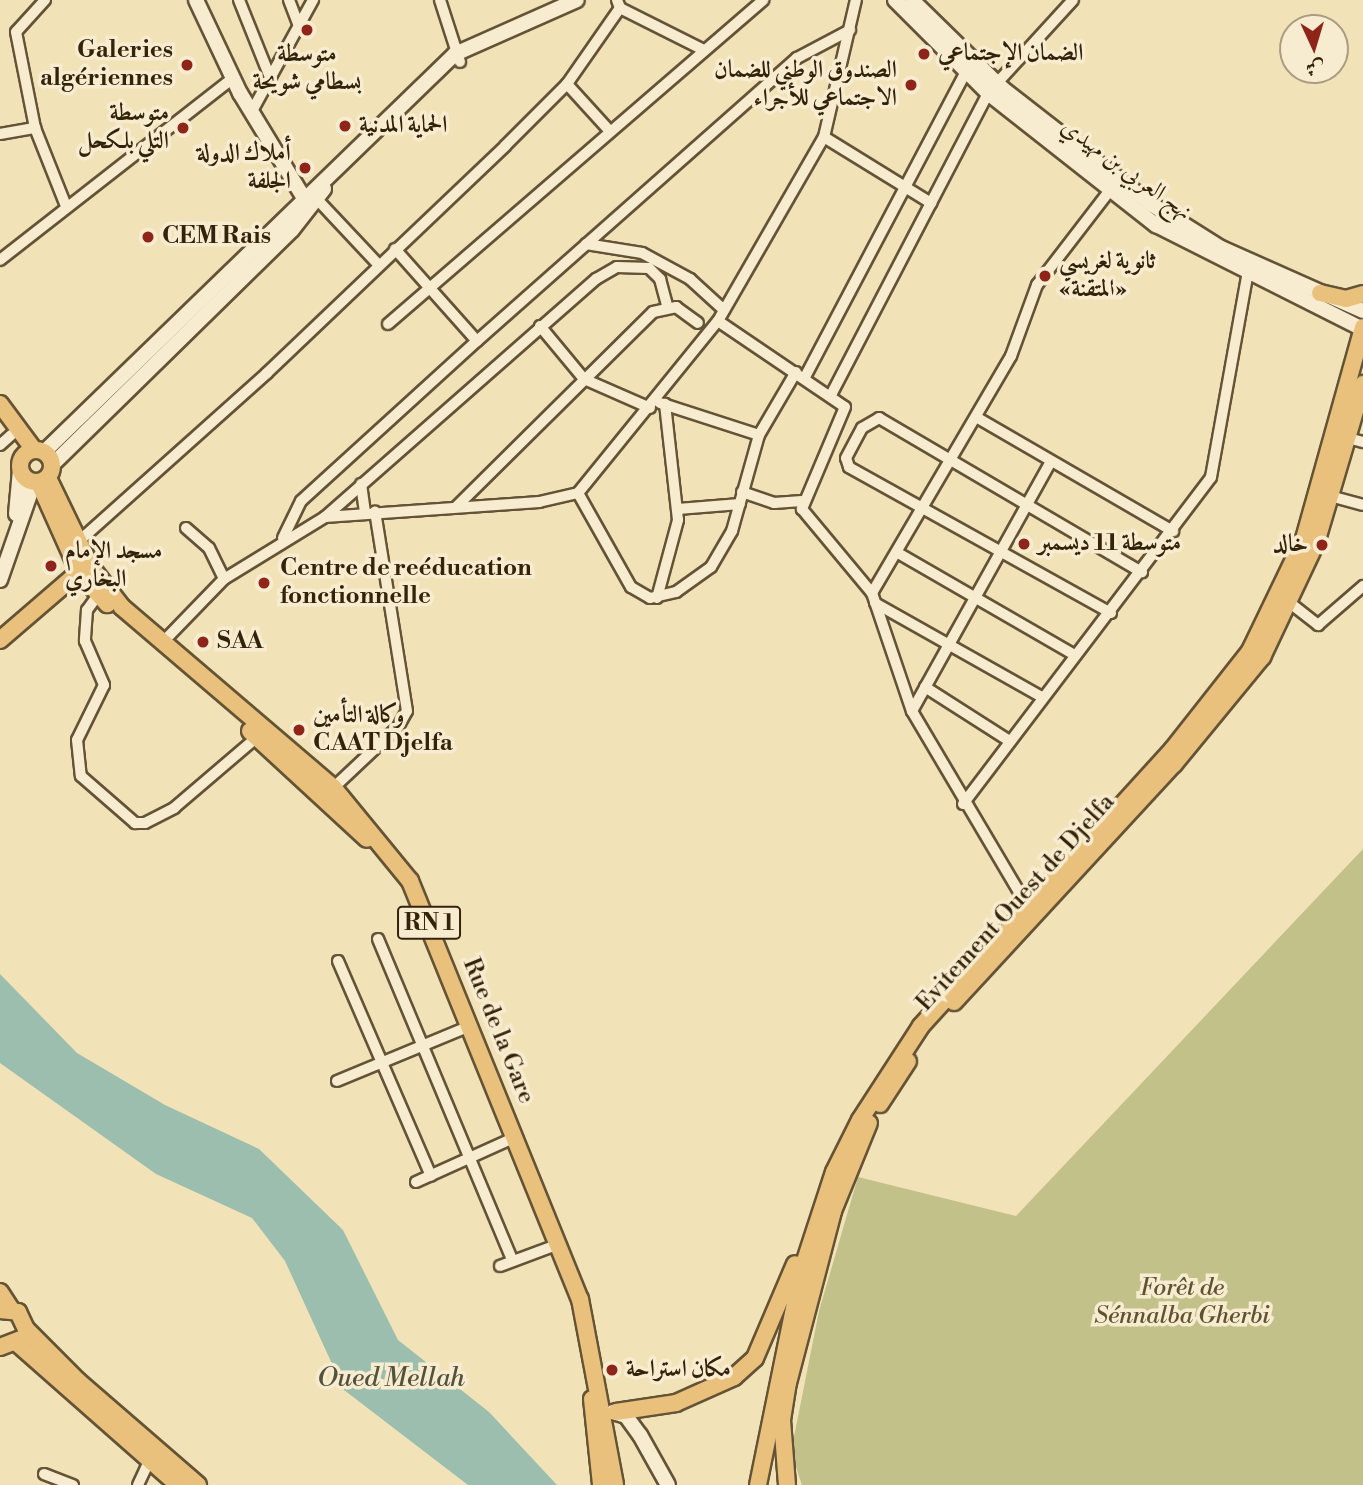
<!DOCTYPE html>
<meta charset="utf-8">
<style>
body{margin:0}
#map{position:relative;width:1363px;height:1485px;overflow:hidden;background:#f2e2b7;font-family:"Libre Bodoni",Amiri,serif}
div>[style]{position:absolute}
.green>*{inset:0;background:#c2c189}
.water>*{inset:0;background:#9bbeae}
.roads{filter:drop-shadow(2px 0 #645336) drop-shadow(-2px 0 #645336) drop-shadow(0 2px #645336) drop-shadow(0 -2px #645336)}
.minor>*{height:10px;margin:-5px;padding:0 5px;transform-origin:5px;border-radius:5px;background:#f7ecd0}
.secondary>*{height:14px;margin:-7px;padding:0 7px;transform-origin:7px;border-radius:7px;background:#f7ecd0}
.primary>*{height:16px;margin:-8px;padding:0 8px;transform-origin:8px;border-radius:8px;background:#e9c17c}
.primary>.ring{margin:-8px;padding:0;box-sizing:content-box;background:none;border:16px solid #e9c17c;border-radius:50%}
.trunk>*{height:16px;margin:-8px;padding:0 8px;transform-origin:8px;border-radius:8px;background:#e9c17c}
.dots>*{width:19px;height:19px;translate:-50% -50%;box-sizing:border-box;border:4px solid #f7ecd0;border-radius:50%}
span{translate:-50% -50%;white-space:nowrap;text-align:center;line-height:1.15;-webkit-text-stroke:7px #f7ecd0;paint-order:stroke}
.shield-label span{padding:2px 5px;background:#f7ecd0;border:2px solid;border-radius:5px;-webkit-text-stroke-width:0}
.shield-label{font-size:23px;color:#34230b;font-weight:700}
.poi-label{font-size:24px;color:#34230b;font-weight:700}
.right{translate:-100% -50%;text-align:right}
.left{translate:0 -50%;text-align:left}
.street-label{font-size:24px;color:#34230b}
.park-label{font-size:24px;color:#5f5231;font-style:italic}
.water-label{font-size:26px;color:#53523c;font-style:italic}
.north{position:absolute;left:1279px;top:14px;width:70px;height:70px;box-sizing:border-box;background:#f7ecd0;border:2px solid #a99c81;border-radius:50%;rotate:176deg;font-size:19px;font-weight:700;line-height:28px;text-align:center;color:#34230b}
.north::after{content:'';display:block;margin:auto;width:24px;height:32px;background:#8f2418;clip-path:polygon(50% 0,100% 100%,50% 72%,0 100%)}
</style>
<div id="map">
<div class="green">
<i style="clip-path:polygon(1363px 849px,1363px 1485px,802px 1485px,791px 1452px,819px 1311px,858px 1177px,1016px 1216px)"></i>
</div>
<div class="water">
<i style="clip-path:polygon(0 974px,77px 1053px,165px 1105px,259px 1149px,343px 1230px,398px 1340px,489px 1412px,557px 1485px,468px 1485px,344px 1390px,285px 1261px,252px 1218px,156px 1174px,0 1063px)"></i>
</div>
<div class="roads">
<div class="minor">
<i style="left:45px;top:0;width:43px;rotate:132.2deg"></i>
<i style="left:16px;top:32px;width:98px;rotate:78.8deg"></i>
<i style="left:35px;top:128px;width:84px;rotate:68.3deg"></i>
<i style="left:239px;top:0;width:83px;rotate:68.1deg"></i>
<i style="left:289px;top:0;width:28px;rotate:69deg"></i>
<i style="left:440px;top:0;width:65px;rotate:72.1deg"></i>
<i style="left:617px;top:0;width:9px;rotate:69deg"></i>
<i style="left:620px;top:8px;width:92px;rotate:26.6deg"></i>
<i style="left:567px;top:84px;width:61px;rotate:47.7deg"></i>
<i style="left:252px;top:111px;width:127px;rotate:-61.2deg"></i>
<i style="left:0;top:134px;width:36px;rotate:-10deg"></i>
<i style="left:824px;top:137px;width:126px;rotate:31.7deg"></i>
<i style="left:315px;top:197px;width:92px;rotate:46.8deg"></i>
<i style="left:586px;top:244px;width:57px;rotate:9.1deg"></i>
<i style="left:642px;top:253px;width:55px;rotate:28.4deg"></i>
<i style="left:690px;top:279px;width:46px;rotate:42.4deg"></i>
<i style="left:395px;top:249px;width:123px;rotate:48.3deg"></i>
<i style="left:0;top:260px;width:296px;rotate:-38deg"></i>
<i style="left:718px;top:321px;width:153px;rotate:34.1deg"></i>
<i style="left:845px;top:407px;width:111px;rotate:112.9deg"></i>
<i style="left:802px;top:509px;width:109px;rotate:50.2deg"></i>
<i style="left:872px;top:593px;width:125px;rotate:71.3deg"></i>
<i style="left:912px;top:711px;width:234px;rotate:59.4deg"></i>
<i style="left:388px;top:324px;width:496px;rotate:-40.8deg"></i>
<i style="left:540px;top:326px;width:69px;rotate:50.3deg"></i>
<i style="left:584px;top:379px;width:72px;rotate:23.7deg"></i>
<i style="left:805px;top:377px;width:344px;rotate:-62.2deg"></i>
<i style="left:831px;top:395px;width:340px;rotate:-62.5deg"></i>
<i style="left:988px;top:93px;width:126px;rotate:-47.6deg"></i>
<i style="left:660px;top:403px;width:104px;rotate:17.9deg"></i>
<i style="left:976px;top:417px;width:228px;rotate:30.1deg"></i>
<i style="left:1348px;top:438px;width:16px;rotate:15deg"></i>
<i style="left:0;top:445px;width:15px;rotate:-42deg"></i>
<i style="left:361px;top:484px;width:28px;rotate:82deg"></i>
<i style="left:742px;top:492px;width:34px;rotate:19deg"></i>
<i style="left:774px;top:503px;width:28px;rotate:-4deg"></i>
<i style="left:578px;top:493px;width:108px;rotate:60.6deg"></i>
<i style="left:631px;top:587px;width:22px;rotate:30deg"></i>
<i style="left:650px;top:598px;width:27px;rotate:-13deg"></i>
<i style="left:676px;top:592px;width:43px;rotate:-35.5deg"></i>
<i style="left:711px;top:567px;width:42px;rotate:-59.7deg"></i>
<i style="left:732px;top:531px;width:100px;rotate:-74.3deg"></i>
<i style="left:759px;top:435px;width:73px;rotate:-59.6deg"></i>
<i style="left:1330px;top:496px;width:34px;rotate:15deg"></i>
<i style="left:456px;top:507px;width:277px;rotate:-44.7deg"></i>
<i style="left:653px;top:312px;width:24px;rotate:-12deg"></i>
<i style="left:676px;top:307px;width:27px;rotate:36deg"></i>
<i style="left:678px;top:509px;width:62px;rotate:-4.6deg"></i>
<i style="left:325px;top:517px;width:361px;rotate:-41.3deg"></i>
<i style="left:596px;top:279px;width:24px;rotate:-30deg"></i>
<i style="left:617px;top:267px;width:32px;rotate:2deg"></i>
<i style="left:649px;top:268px;width:16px;rotate:45deg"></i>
<i style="left:660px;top:279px;width:28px;rotate:75deg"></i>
<i style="left:186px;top:528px;width:30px;rotate:41deg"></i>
<i style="left:209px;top:548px;width:34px;rotate:64deg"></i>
<i style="left:283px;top:538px;width:41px;rotate:-64.1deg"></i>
<i style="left:301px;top:501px;width:238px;rotate:-42.3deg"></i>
<i style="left:477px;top:341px;width:427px;rotate:-41.5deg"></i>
<i style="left:797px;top:58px;width:60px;rotate:-27.8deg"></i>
<i style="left:78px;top:542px;width:254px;rotate:-41.8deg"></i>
<i style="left:267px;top:373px;width:329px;rotate:-43.6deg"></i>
<i style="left:505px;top:146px;width:88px;rotate:-45deg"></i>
<i style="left:567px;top:84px;width:93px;rotate:-55.1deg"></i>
<i style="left:898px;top:553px;width:204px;rotate:30deg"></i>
<i style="left:872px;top:593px;width:275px;rotate:-59.6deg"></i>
<i style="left:1011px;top:356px;width:76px;rotate:-69.9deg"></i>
<i style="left:1037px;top:285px;width:126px;rotate:-52.4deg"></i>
<i style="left:98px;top:595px;width:19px;rotate:126deg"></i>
<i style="left:87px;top:610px;width:31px;rotate:94deg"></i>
<i style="left:85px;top:641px;width:48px;rotate:66.6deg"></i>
<i style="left:104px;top:685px;width:61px;rotate:116.1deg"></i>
<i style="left:77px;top:740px;width:36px;rotate:84deg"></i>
<i style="left:81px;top:776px;width:72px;rotate:41deg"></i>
<i style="left:135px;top:823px;width:10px"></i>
<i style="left:145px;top:823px;width:33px;rotate:-27deg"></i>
<i style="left:174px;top:808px;width:109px;rotate:-40.5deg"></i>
<i style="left:657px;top:598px;width:81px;rotate:-74.9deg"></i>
<i style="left:678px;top:520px;width:117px;rotate:-96.4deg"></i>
<i style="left:875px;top:603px;width:192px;rotate:29.4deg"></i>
<i style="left:1290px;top:603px;width:36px;rotate:38deg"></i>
<i style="left:1318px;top:625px;width:60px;rotate:-40.9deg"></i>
<i style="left:1111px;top:613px;width:300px;rotate:-150.9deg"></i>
<i style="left:849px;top:467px;width:9px;rotate:-108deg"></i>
<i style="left:846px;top:458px;width:34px;rotate:-62deg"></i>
<i style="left:862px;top:428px;width:20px;rotate:-30deg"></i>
<i style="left:879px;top:418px;width:305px;rotate:30.4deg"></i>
<i style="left:162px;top:643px;width:89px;rotate:-45.9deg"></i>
<i style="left:224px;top:579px;width:119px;rotate:-31.5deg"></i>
<i style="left:325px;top:517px;width:215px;rotate:-4deg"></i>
<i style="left:539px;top:502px;width:40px;rotate:-13deg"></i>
<i style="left:578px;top:493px;width:222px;rotate:-50.9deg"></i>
<i style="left:718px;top:321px;width:212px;rotate:-60.1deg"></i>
<i style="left:824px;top:137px;width:141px;rotate:-76.9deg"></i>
<i style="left:925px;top:687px;width:98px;rotate:32.6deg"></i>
<i style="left:912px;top:711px;width:284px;rotate:-60.9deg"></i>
<i style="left:332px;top:789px;width:91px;rotate:-43.2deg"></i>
<i style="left:398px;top:727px;width:18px;rotate:-61deg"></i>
<i style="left:407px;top:711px;width:202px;rotate:-99.1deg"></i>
<i style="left:963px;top:804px;width:410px;rotate:-52.8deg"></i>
<i style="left:1211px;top:477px;width:215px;rotate:-79.8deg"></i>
<i style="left:378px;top:939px;width:349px;rotate:67.3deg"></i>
<i style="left:338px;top:961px;width:234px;rotate:66.6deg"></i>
<i style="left:337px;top:1081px;width:139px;rotate:-22.5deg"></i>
<i style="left:416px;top:1182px;width:102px;rotate:-24.3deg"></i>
<i style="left:500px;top:1266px;width:54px;rotate:-20.4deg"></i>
<i style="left:44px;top:1474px;width:31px;rotate:21deg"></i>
<i style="left:138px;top:1485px;width:26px;rotate:-65deg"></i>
</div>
<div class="secondary">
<i style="left:196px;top:0;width:103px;rotate:64.7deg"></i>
<i style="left:240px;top:93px;width:129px;rotate:58.7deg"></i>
<i style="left:895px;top:0;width:132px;rotate:45deg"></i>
<i style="left:988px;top:93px;width:214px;rotate:38.2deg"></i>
<i style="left:1156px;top:225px;width:232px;rotate:26.7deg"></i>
<i style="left:912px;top:0;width:126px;rotate:44.4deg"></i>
<i style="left:1002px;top:88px;width:189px;rotate:37.9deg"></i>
<i style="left:1151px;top:204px;width:83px;rotate:32.2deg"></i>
<i style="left:1221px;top:248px;width:155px;rotate:23.9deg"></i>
<i style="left:44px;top:452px;width:572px;rotate:-44.08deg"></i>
<i style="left:455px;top:54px;width:133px;rotate:-23.9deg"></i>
<i style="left:53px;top:464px;width:334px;rotate:-44.4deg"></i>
<i style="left:292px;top:230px;width:52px;rotate:-52deg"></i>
<i style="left:16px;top:514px;width:44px;rotate:-84.8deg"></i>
<i style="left:0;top:580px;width:103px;rotate:-70.7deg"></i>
<i style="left:613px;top:1412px;width:14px;rotate:17deg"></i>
<i style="left:626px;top:1416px;width:24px;rotate:54deg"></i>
<i style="left:640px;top:1435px;width:57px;rotate:60.8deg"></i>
</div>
<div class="primary">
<i style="left:0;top:404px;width:57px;rotate:53.5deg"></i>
<i class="ring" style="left:20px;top:450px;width:16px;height:16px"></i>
<i style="left:48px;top:478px;width:99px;rotate:64.2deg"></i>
<i style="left:91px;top:567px;width:51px;rotate:52.2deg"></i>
<i style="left:122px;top:607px;width:277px;rotate:40.5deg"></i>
<i style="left:333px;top:787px;width:122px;rotate:50.7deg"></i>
<i style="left:410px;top:881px;width:451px;rotate:67.9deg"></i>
<i style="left:580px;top:1299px;width:189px;rotate:79.3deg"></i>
<i style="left:39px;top:483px;width:98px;rotate:65.8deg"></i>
<i style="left:79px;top:572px;width:43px;rotate:48.8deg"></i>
<i style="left:0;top:640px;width:104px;rotate:-40.7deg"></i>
<i style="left:250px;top:731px;width:159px;rotate:42.7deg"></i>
<i style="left:592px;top:1399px;width:86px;rotate:84deg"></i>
</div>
<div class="trunk">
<i style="left:1320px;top:293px;width:27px;rotate:13deg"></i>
<i style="left:1346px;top:299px;width:18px;rotate:-16deg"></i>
<i style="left:954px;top:1002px;width:324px;rotate:-47.3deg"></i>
<i style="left:1174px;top:764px;width:139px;rotate:-50.6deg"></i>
<i style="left:1262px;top:657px;width:126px;rotate:-64.7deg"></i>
<i style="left:1316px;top:543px;width:166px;rotate:-73.5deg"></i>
<i style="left:880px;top:1104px;width:51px;rotate:-56.9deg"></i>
<i style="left:0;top:1292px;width:20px;rotate:57deg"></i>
<i style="left:0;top:1310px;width:18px;rotate:6deg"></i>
<i style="left:18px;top:1312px;width:19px;rotate:65deg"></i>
<i style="left:26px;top:1329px;width:74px;rotate:45deg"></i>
<i style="left:78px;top:1381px;width:159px;rotate:40.9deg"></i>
<i style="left:18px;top:1344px;width:213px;rotate:41.4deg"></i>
<i style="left:0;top:1347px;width:25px;rotate:-21deg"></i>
<i style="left:616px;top:1412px;width:61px;rotate:-8.5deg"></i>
<i style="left:676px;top:1403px;width:64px;rotate:-24.1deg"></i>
<i style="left:734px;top:1377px;width:28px;rotate:-42deg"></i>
<i style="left:755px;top:1358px;width:102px;rotate:-66.9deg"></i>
<i style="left:758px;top:1485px;width:216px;rotate:-78.5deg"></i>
<i style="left:801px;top:1273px;width:106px;rotate:-71.9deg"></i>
<i style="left:834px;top:1172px;width:58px;rotate:-63.4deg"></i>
<i style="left:860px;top:1120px;width:112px;rotate:-57deg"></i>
<i style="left:921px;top:1026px;width:374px;rotate:-47.7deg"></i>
<i style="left:1173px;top:749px;width:125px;rotate:-51.8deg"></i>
<i style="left:1250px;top:651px;width:124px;rotate:-64.3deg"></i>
<i style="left:1304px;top:539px;width:220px;rotate:-74.4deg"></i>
<i style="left:787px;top:1485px;width:65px;rotate:-94.4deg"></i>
<i style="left:782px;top:1420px;width:37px;rotate:-81deg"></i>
<i style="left:788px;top:1383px;width:178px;rotate:-75.3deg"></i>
<i style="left:833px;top:1211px;width:95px;rotate:-67.8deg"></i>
</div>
</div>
<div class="dots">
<i style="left:307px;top:30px;background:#8f2418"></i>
<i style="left:924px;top:54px;background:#8f2418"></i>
<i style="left:187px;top:65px;background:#8f2418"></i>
<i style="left:911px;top:85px;background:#8f2418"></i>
<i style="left:345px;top:126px;background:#8f2418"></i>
<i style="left:183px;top:128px;background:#8f2418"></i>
<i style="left:305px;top:168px;background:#8f2418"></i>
<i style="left:148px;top:237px;background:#8f2418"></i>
<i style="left:1045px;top:276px;background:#8f2418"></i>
<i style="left:1024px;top:544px;background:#8f2418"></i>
<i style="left:1322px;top:545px;background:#8f2418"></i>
<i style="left:51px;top:566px;background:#8f2418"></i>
<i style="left:264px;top:583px;background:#8f2418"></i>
<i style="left:203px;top:642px;background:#8f2418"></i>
<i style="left:299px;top:730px;background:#8f2418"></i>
<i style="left:612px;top:1370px;background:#8f2418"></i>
</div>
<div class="shield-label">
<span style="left:429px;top:923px">RN 1</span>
</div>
<div class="poi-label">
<span class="right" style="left:173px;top:65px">Galeries<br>algériennes</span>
<span class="left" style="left:938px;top:54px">الضمان الإجتماعي</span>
<span style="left:307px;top:69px">متوسطة<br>بسطامي شويحة</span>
<span class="right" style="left:897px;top:85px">الصندوق الوطني للضمان<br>الاجتماعي للأجراء</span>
<span class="right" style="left:169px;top:128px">متوسطة<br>التلي بلكحل</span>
<span class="left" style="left:359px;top:126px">الحماية المدنية</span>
<span class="right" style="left:291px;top:168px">أملاك الدولة<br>الجلفة</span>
<span class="left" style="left:162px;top:237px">CEM Rais</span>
<span class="left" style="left:1059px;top:276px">ثانوية لغريسي<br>«المتقنة»</span>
<span class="left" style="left:1038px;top:544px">متوسطة 11 ديسمبر</span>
<span class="right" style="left:1308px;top:545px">خالد</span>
<span class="left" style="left:65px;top:566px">مسجد الإمام<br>البخاري</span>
<span class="left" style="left:280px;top:583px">Centre de reéducation<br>fonctionnelle</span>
<span class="left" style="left:217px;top:642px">SAA</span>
<span class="left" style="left:313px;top:730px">وكالة التأمين<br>CAAT Djelfa</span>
<span class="left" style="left:626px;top:1370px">مكان استراحة</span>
</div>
<div class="street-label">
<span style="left:1126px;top:170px;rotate:36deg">نهج العربي بن مهيدي</span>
<span style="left:1016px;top:903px;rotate:-48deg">Evitement Ouest de Djelfa</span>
<span style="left:498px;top:1031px;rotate:68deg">Rue de la Gare</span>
</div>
<div class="park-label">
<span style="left:1182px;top:1303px">Forêt de<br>Sénnalba Gherbi</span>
</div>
<div class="water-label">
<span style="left:391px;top:1379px">Oued Mellah</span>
</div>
<div class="north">ش</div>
</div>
